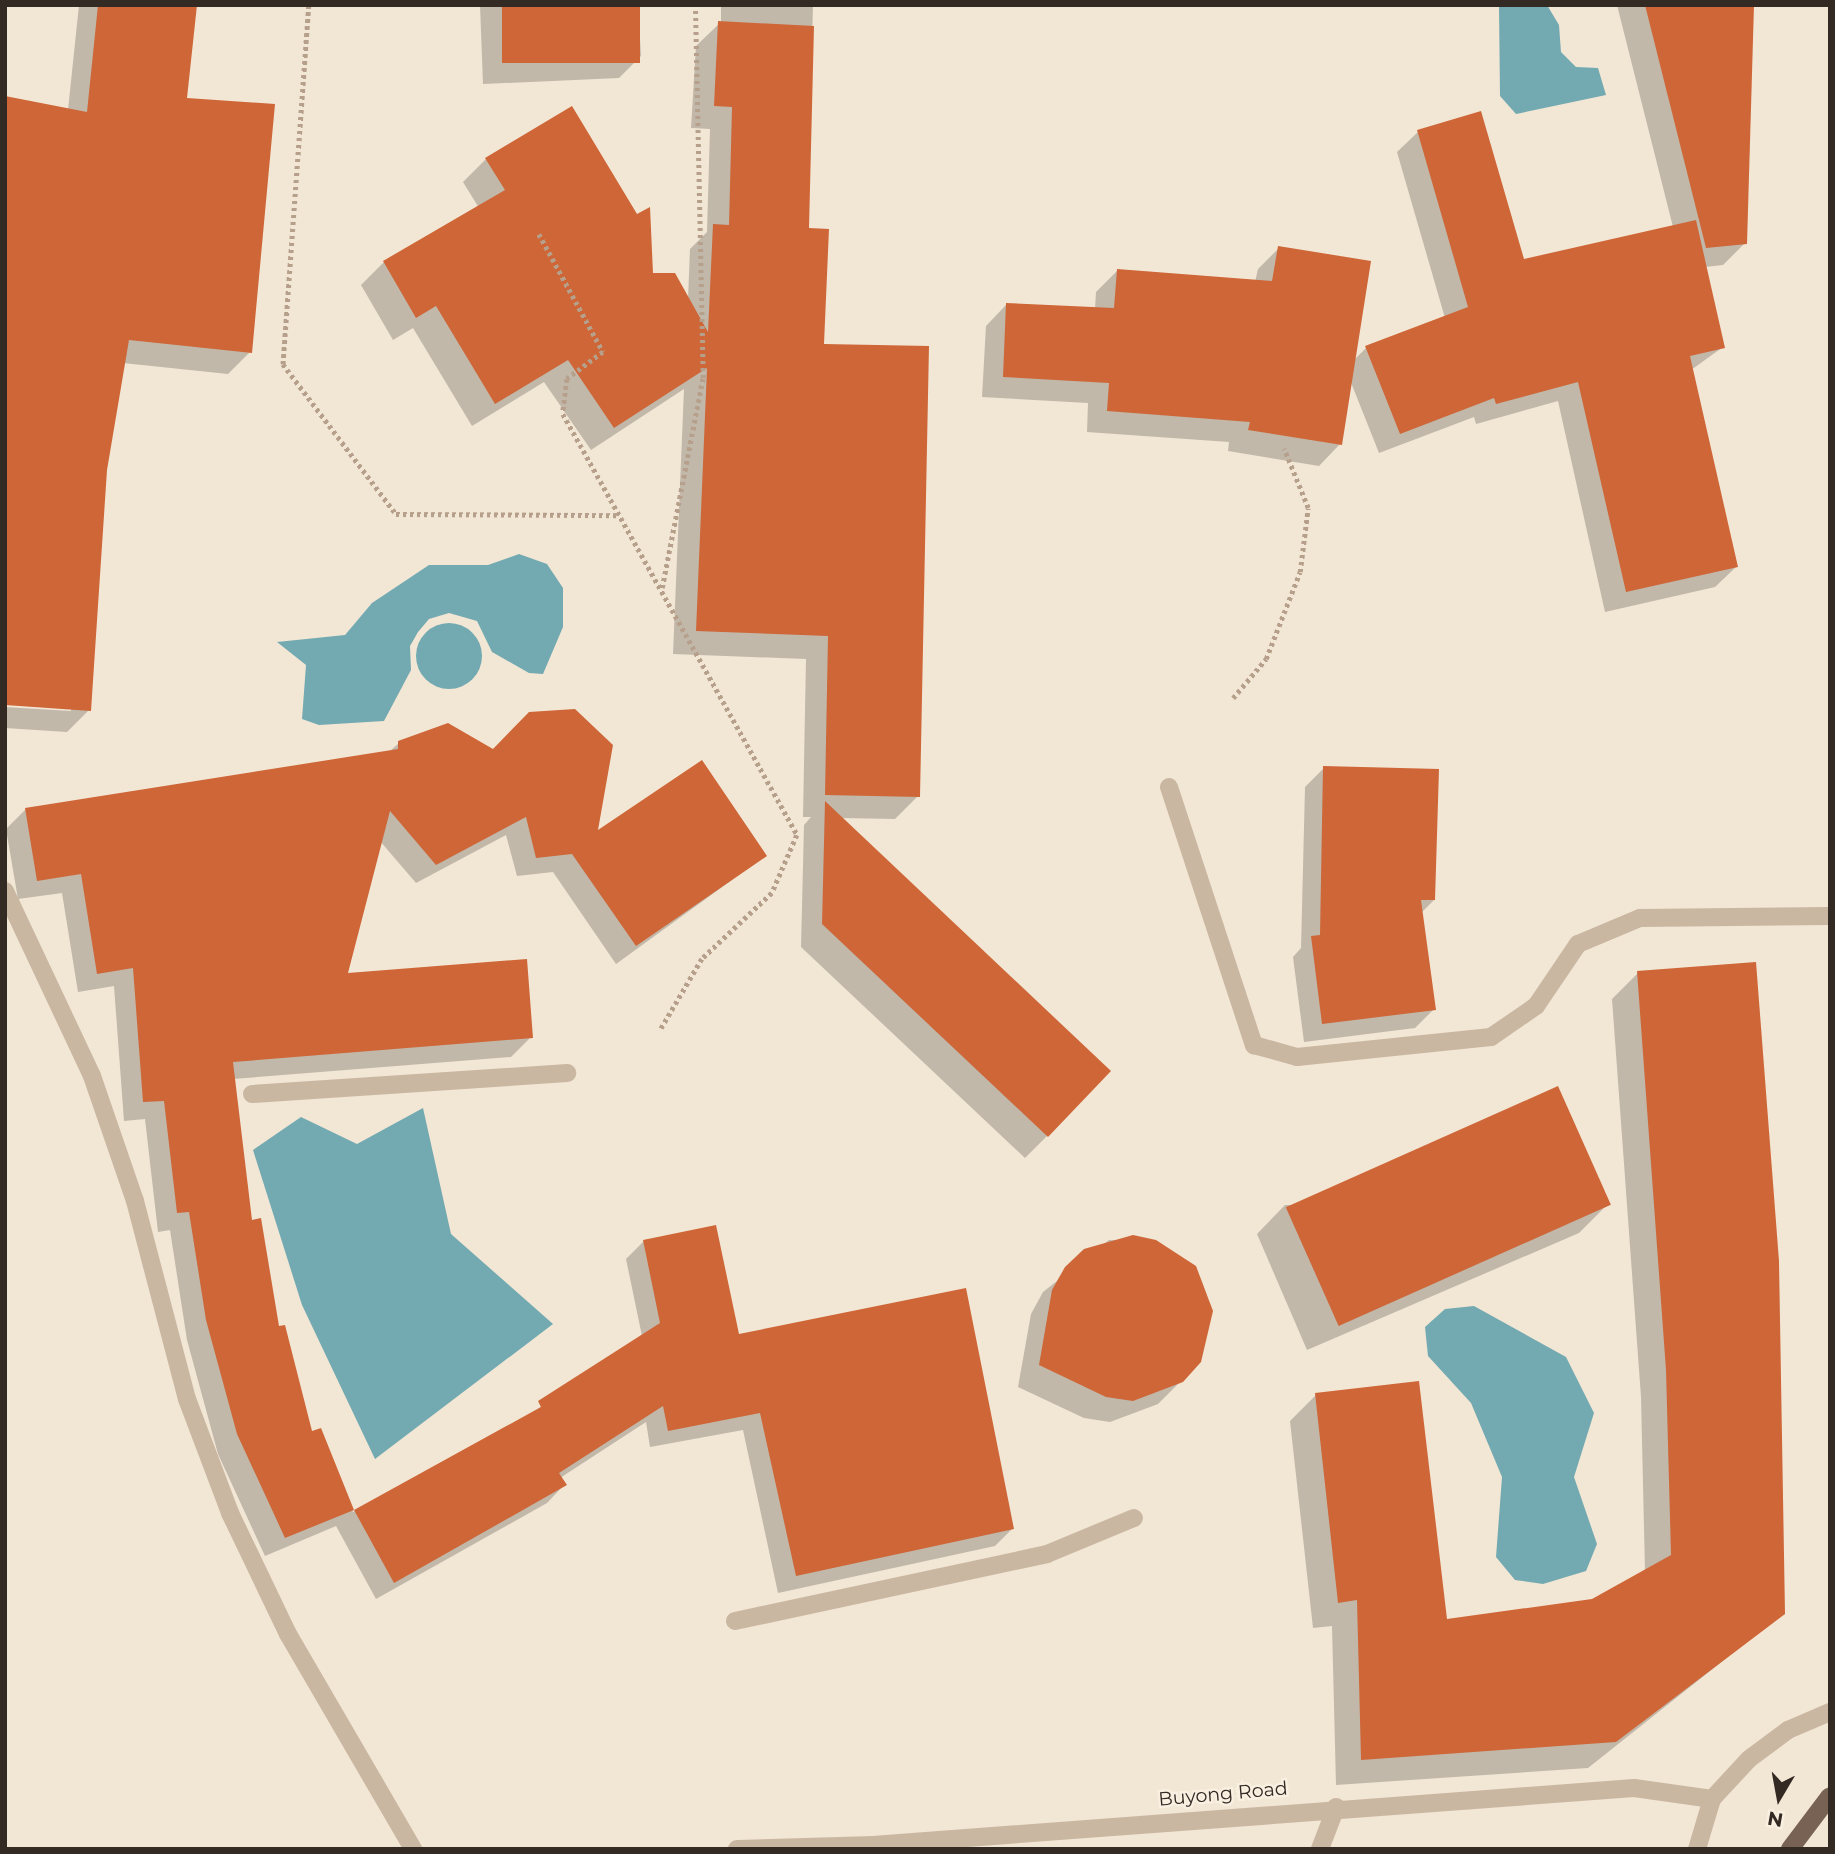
<!DOCTYPE html>
<style>
body{margin:0}
#map{position:relative;width:1835px;height:1854px;overflow:hidden;background:#f2e6d5;font-family:Montserrat,sans-serif}
div>[style]{position:absolute}
.water>*{inset:0;background:#73aab1}
.round{border-radius:50%}
.shadow>*{inset:0;background:#0003}
.building>*{inset:0;background:#ce6637;transform-origin:0 0}
.path>*{height:4.5px;margin-top:-2.25px;transform-origin:0;background:repeating-linear-gradient(90deg,#b6a08b 0 3.5px,transparent 0 7px)}
.service>*{height:18px;margin:-9px;padding:0 9px;transform-origin:9px;border-radius:9px;background:#cab7a1}
.minor>*{height:18px;margin:-9px;padding:0 9px;transform-origin:9px;border-radius:9px;background:#cab7a1}
.tertiary>*{height:18px;margin:-9px;padding:0 9px;transform-origin:9px;border-radius:9px;background:#cab7a1}
.primary>*{height:18px;margin:-9px;padding:0 9px;transform-origin:9px;border-radius:9px;background:#776254}
span{translate:-50% -50%;white-space:nowrap;text-align:center;line-height:1.15;-webkit-text-stroke:5px #faf0e1;paint-order:stroke}
.street-label{font-size:19px;color:#342a24}
.frame{position:absolute;inset:0;border:7px solid #342a24;pointer-events:none}
.north{position:absolute;left:1744px;top:1763px;width:70px;height:70px;-webkit-text-stroke:5px #faf0e1;paint-order:stroke;rotate:190deg;font-size:19px;font-weight:700;line-height:28px;text-align:center;color:#342a24}
.north::after{content:'';display:block;margin:auto;width:24px;height:32px;background:#342a24;clip-path:polygon(50% 0,100% 100%,50% 72%,0 100%)}
</style>
<div id="map">
<div class="water">
<i style="clip-path:polygon(1547px 5px,1559px 25px,1561px 52px,1576px 67px,1598px 68px,1606px 95px,1516px 114px,1500px 96px,1499px 7px)"></i>
<i style="clip-path:polygon(519px 554px,547px 564px,563px 588px,563px 627px,543px 674px,529px 673px,492px 652px,477px 621px,449px 613px,429px 619px,418px 632px,410px 646px,411px 670px,384px 721px,319px 725px,302px 719px,306px 665px,277px 642px,345px 635px,372px 603px,429px 565px,488px 565px)"></i>
<i class="round" style="left:416px;top:623px;width:66px;height:66px"></i>
<i style="clip-path:polygon(423px 1108px,451px 1234px,553px 1324px,375px 1459px,302px 1305px,253px 1150px,301px 1117px,357px 1144px)"></i>
<i style="clip-path:polygon(1474px 1306px,1566px 1357px,1594px 1413px,1574px 1477px,1597px 1544px,1586px 1571px,1543px 1584px,1515px 1580px,1496px 1557px,1502px 1477px,1471px 1403px,1428px 1356px,1425px 1327px,1445px 1309px)"></i>
</div>
<div class="shadow">
<i style="clip-path:polygon(79px 5px,195px 5px,185px 100px,273px 105px,250px 352px,228px 374px,123px 363px,105px 469px,89px 710px,67px 732px,5px 728px,5px 707px,71px 711px,68px 110px)"></i>
<i style="clip-path:polygon(480px 5px,638px 5px,641px 56px,619px 78px,483px 84px)"></i>
<i style="clip-path:polygon(721px 5px,813px 5px,807px 230px,822px 346px,918px 796px,895px 819px,841px 818px,1047px 1136px,1025px 1158px,801px 947px,804px 825px,811px 817px,803px 817px,806px 659px,673px 654px,684px 389px,591px 450px,544px 382px,472px 426px,413px 328px,393px 340px,361px 285px,384px 262px,479px 208px,463px 182px,486px 159px,688px 300px,690px 249px,707px 232px,710px 129px,691px 128px,696px 46px,721px 22px)"></i>
<i style="clip-path:polygon(1617px 5px,1752px 5px,1745px 243px,1723px 265px,1705px 267px,1723px 347px,1691px 370px,1736px 567px,1715px 587px,1605px 612px,1558px 401px,1476px 424px,1474px 417px,1379px 453px,1350px 380px,1340px 444px,1319px 466px,1228px 451px,1229px 442px,1087px 432px,1088px 403px,982px 397px,986px 326px,1007px 304px,1095px 309px,1096px 292px,1117px 271px,1255px 282px,1258px 269px,1279px 248px,1354px 360px,1366px 348px,1445px 318px,1397px 152px,1418px 132px,1523px 261px,1673px 227px)"></i>
<i style="clip-path:polygon(399px 743px,595px 834px,765px 856px,616px 964px,553px 872px,517px 876px,506px 835px,416px 883px,380px 841px,345px 975px,531px 1037px,511px 1057px,233px 1079px,250px 1222px,278px 1328px,311px 1434px,320px 1430px,353px 1512px,522px 1420px,642px 1336px,626px 1259px,644px 1241px,738px 1336px,1012px 1529px,995px 1546px,778px 1593px,743px 1430px,650px 1447px,646px 1422px,560px 1478px,564px 1485px,547px 1503px,376px 1599px,336px 1526px,265px 1556px,218px 1454px,187px 1340px,170px 1230px,158px 1232px,145px 1119px,124px 1121px,114px 986px,78px 992px,62px 893px,18px 899px,6px 829px,26px 809px,389px 752px)"></i>
<i style="clip-path:polygon(1324px 768px,1434px 900px,1421px 913px,1434px 1009px,1415px 1028px,1304px 1042px,1293px 957px,1301px 948px,1305px 787px)"></i>
<i style="clip-path:polygon(1638px 973px,1783px 1613px,1588px 1768px,1336px 1785px,1332px 1626px,1313px 1628px,1290px 1421px,1316px 1395px,1445px 1621px,1593px 1601px,1645px 1571px,1641px 1397px,1612px 999px)"></i>
<i style="clip-path:polygon(1608px 1204px,1579px 1233px,1307px 1350px,1257px 1234px,1285px 1205px)"></i>
<i style="clip-path:polygon(1109px 1240px,1156px 1241px,1194px 1267px,1181px 1381px,1158px 1404px,1110px 1422px,1084px 1418px,1018px 1387px,1031px 1314px,1043px 1292px)"></i>
</div>
<div class="building">
<i style="clip-path:polygon(98px 5px,197px 5px,187px 98px,275px 104px,252px 353px,129px 340px,107px 470px,91px 711px,5px 705px,5px 96px,87px 112px)"></i>
<i style="left:502px;top:5px;width:138px;height:58px"></i>
<i style="clip-path:polygon(1645px 5px,1754px 5px,1747px 244px,1706px 248px)"></i>
<i style="clip-path:polygon(718px 21px,814px 26px,809px 228px,829px 229px,824px 344px,929px 346px,920px 797px,825px 795px,828px 636px,696px 631px,707px 368px,614px 428px,568px 360px,495px 404px,436px 306px,416px 318px,383px 261px,505px 190px,485px 158px,572px 106px,637px 214px,650px 207px,653px 273px,675px 273px,708px 332px,713px 224px,729px 225px,732px 107px,714px 106px)"></i>
<i style="clip-path:polygon(1481px 111px,1524px 259px,1696px 220px,1725px 348px,1690px 356px,1738px 567px,1626px 592px,1578px 382px,1496px 404px,1494px 398px,1400px 434px,1365px 346px,1468px 307px,1417px 130px)"></i>
<i style="clip-path:polygon(1278px 246px,1371px 261px,1342px 445px,1248px 430px,1250px 422px,1107px 411px,1109px 383px,1003px 377px,1006px 303px,1114px 308px,1117px 269px,1272px 281px)"></i>
<i style="clip-path:polygon(575px 709px,613px 745px,598px 830px,702px 760px,767px 856px,636px 946px,572px 854px,536px 858px,526px 817px,436px 865px,390px 811px,348px 973px,527px 959px,533px 1038px,233px 1062px,252px 1220px,261px 1218px,279px 1326px,285px 1325px,312px 1431px,321px 1428px,354px 1510px,285px 1538px,237px 1434px,206px 1320px,189px 1212px,177px 1213px,164px 1101px,143px 1102px,133px 968px,97px 974px,81px 874px,37px 881px,25px 808px,398px 749px,398px 741px,448px 723px,493px 749px,529px 712px)"></i>
<i style="clip-path:polygon(1323px 766px,1439px 769px,1435px 900px,1421px 900px,1436px 1010px,1322px 1024px,1311px 936px,1320px 935px)"></i>
<i style="clip-path:polygon(825px 801px,1111px 1071px,1048px 1137px,822px 924px)"></i>
<i style="clip-path:polygon(1756px 962px,1779px 1261px,1785px 1614px,1616px 1742px,1361px 1760px,1357px 1600px,1338px 1603px,1315px 1393px,1419px 1381px,1447px 1619px,1592px 1599px,1671px 1555px,1666px 1370px,1637px 971px)"></i>
<i style="left:1558px;top:1086px;width:130px;height:298px;rotate:66deg"></i>
<i style="clip-path:polygon(716px 1225px,739px 1334px,966px 1288px,1014px 1529px,796px 1576px,760px 1413px,668px 1431px,663px 1406px,559px 1473px,567px 1485px,394px 1583px,354px 1510px,541px 1407px,538px 1401px,660px 1323px,643px 1240px)"></i>
<i style="clip-path:polygon(1133px 1235px,1156px 1240px,1196px 1266px,1213px 1311px,1201px 1362px,1183px 1382px,1133px 1401px,1106px 1397px,1039px 1365px,1052px 1290px,1065px 1267px,1084px 1249px)"></i>
</div>
<div class="path">
<i style="left:309px;top:5px;width:360px;rotate:94.1deg"></i>
<i style="left:283px;top:364px;width:188px;rotate:53deg"></i>
<i style="left:396px;top:514px;width:223px;rotate:0.3deg"></i>
<i style="left:539px;top:234px;width:134px;rotate:61.5deg"></i>
<i style="left:603px;top:352px;width:45px;rotate:143.1deg"></i>
<i style="left:567px;top:379px;width:35px;rotate:97deg"></i>
<i style="left:563px;top:414px;width:482px;rotate:60.9deg"></i>
<i style="left:797px;top:835px;width:63px;rotate:113.3deg"></i>
<i style="left:772px;top:893px;width:96px;rotate:136.7deg"></i>
<i style="left:702px;top:959px;width:81px;rotate:120.4deg"></i>
<i style="left:662px;top:588px;width:214px;rotate:-79deg"></i>
<i style="left:703px;top:378px;width:373px;rotate:-91.2deg"></i>
<i style="left:1233px;top:698px;width:51px;rotate:-49.8deg"></i>
<i style="left:1266px;top:659px;width:93px;rotate:-68.7deg"></i>
<i style="left:1300px;top:572px;width:64px;rotate:-82.9deg"></i>
<i style="left:1308px;top:508px;width:64px;rotate:-112.1deg"></i>
</div>
<div class="service">
<i style="left:252px;top:1094px;width:316px;rotate:-3.8deg"></i>
<i style="left:735px;top:1621px;width:319px;rotate:-12.1deg"></i>
<i style="left:1047px;top:1554px;width:94px;rotate:-22.5deg"></i>
<i style="left:1320px;top:1849px;width:45px;rotate:-69.1deg"></i>
</div>
<div class="minor">
<i style="left:1169px;top:787px;width:272px;rotate:71.8deg"></i>
<i style="left:1254px;top:1045px;width:45px;rotate:15.6deg"></i>
<i style="left:1297px;top:1057px;width:195px;rotate:-5.9deg"></i>
<i style="left:1491px;top:1037px;width:55px;rotate:-34.6deg"></i>
<i style="left:1536px;top:1006px;width:75px;rotate:-55.9deg"></i>
<i style="left:1578px;top:944px;width:67px;rotate:-22.8deg"></i>
<i style="left:1640px;top:918px;width:190px;rotate:-0.6deg"></i>
<i style="left:5px;top:891px;width:204px;rotate:64.8deg"></i>
<i style="left:92px;top:1076px;width:132px;rotate:71deg"></i>
<i style="left:135px;top:1201px;width:205px;rotate:75.3deg"></i>
<i style="left:187px;top:1399px;width:122px;rotate:69.3deg"></i>
<i style="left:230px;top:1513px;width:134px;rotate:64.4deg"></i>
<i style="left:288px;top:1634px;width:249px;rotate:59.8deg"></i>
</div>
<div class="tertiary">
<i style="left:737px;top:1849px;width:136px;rotate:-1.7deg"></i>
<i style="left:873px;top:1845px;width:763px;rotate:-4.28deg"></i>
<i style="left:1634px;top:1788px;width:79px;rotate:8deg"></i>
<i style="left:1697px;top:1849px;width:52px;rotate:-73.3deg"></i>
<i style="left:1712px;top:1799px;width:54px;rotate:-47.2deg"></i>
<i style="left:1749px;top:1759px;width:49px;rotate:-36.6deg"></i>
<i style="left:1788px;top:1730px;width:46px;rotate:-23.2deg"></i>
</div>
<div class="primary">
<i style="left:1790px;top:1849px;width:66px;rotate:-53deg"></i>
</div>
<div class="street-label">
<span style="left:1223px;top:1794px;rotate:-5deg">Buyong Road</span>
</div>
<div class="frame"></div>
<div class="north">N</div>
</div>
